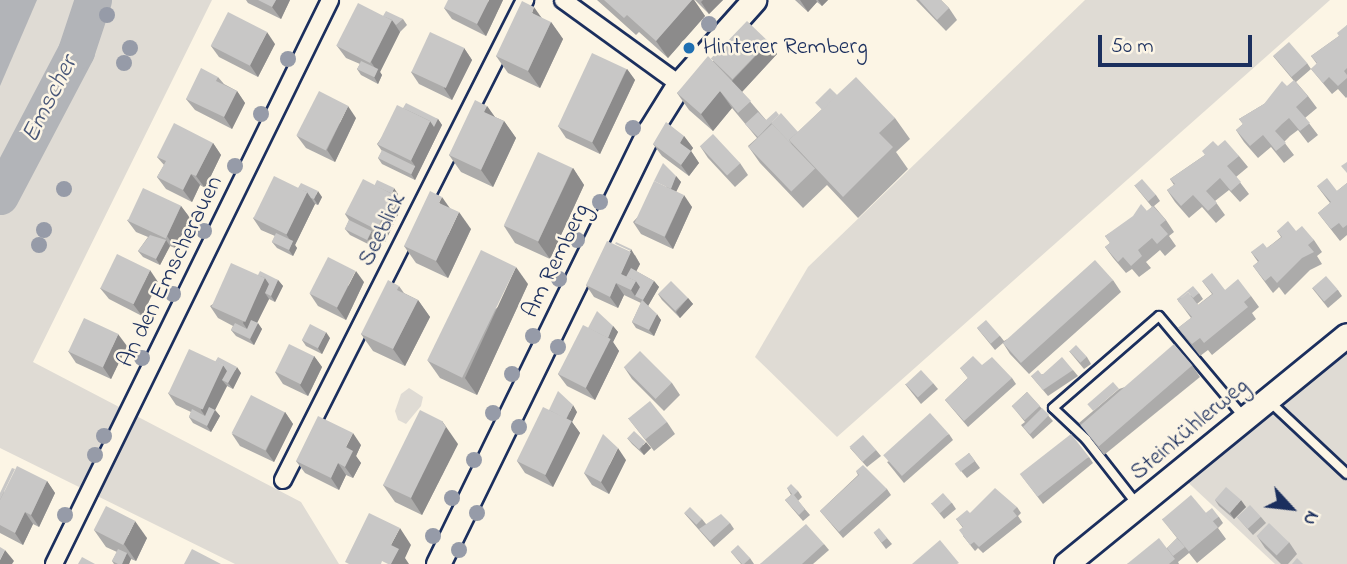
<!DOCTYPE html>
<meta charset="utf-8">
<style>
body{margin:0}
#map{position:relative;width:1347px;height:564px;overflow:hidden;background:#fcf5e5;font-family:"Indie Flower",sans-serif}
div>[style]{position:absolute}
.green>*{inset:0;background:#dfdbd4}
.water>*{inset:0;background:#b2b4b8}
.river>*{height:37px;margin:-18.5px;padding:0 18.5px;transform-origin:18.5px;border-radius:18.5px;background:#b2b4b8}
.roads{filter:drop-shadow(2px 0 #1b2f5e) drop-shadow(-2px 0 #1b2f5e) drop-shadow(0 2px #1b2f5e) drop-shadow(0 -2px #1b2f5e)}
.lane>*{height:8px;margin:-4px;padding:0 4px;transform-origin:4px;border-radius:4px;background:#fcf5e5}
.street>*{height:16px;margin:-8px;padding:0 8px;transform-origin:8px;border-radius:8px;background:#fcf5e5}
.secondary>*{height:23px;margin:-11.5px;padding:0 11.5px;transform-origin:11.5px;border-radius:11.5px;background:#fcf5e5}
.trees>*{width:16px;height:16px;margin:-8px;border-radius:50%;background:#969ba8}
.wall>*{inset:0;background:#acabaa}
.shaded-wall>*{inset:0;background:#8c8b8b}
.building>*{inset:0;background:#c8c7c6;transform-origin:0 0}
.dots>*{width:19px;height:19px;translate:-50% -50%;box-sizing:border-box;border:4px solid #fcf5e5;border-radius:50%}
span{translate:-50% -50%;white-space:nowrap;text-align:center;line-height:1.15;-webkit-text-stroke:5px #fcf5e5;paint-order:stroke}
.poi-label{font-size:24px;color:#1b2f5e}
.left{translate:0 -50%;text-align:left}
.street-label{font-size:24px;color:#1b2f5e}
.water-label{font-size:26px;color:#485779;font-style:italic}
.north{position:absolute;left:1256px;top:473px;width:70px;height:70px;-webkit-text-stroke:5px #fcf5e5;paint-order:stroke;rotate:117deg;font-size:19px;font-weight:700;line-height:28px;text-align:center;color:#1b2f5e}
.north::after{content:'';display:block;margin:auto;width:24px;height:32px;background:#1b2f5e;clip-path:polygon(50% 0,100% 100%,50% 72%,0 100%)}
.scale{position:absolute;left:1098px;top:35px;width:154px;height:32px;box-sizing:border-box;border:4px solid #1b2f5e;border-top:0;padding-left:9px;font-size:21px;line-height:24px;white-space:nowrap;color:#1b2f5e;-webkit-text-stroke:5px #fcf5e5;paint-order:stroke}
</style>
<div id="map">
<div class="green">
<i style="clip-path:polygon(0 0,212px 0,33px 362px,301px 502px,339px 564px,235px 564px,0 448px)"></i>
<i style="clip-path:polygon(1085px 0,1330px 0,837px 437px,755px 357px,808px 267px)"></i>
<i style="clip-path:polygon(1347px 335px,1347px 564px,1275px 564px,1179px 474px)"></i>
<i style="clip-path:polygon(409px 388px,423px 397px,421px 406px,406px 424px,398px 420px,395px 411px,401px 394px)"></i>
</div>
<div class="water">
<i style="clip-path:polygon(0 0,37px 0,0 86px)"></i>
</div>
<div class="river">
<i style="left:0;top:196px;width:164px;rotate:-62.3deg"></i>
<i style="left:76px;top:51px;width:54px;rotate:-71.6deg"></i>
</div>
<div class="roads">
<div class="lane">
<i style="left:1270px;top:402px;width:105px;rotate:43.1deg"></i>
<i style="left:1136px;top:503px;width:81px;rotate:-128deg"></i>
<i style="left:1086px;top:439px;width:45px;rotate:-136.8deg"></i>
<i style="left:1053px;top:408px;width:140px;rotate:-41deg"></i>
<i style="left:1159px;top:316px;width:129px;rotate:50deg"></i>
</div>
<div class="street">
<i style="left:563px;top:0;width:143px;rotate:35.9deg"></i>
<i style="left:283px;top:480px;width:538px;rotate:-63.24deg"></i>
<i style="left:54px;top:564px;width:628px;rotate:-63.92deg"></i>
</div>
<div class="secondary">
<i style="left:438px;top:564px;width:481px;rotate:-64deg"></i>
<i style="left:649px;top:132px;width:57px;rotate:-58deg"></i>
<i style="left:679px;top:84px;width:113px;rotate:-48.2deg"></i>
<i style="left:1066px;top:564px;width:362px;rotate:-39.2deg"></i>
</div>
</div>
<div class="trees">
<i style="left:107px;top:15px"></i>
<i style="left:709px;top:24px"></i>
<i style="left:130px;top:48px"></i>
<i style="left:288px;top:59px"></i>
<i style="left:124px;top:63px"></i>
<i style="left:261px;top:114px"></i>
<i style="left:633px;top:128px"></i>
<i style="left:235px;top:166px"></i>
<i style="left:64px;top:189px"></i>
<i style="left:600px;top:202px"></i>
<i style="left:44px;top:230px"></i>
<i style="left:204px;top:231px"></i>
<i style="left:577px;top:240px"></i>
<i style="left:39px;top:245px"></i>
<i style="left:559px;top:279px"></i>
<i style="left:173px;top:294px"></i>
<i style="left:533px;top:336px"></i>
<i style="left:558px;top:347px"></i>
<i style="left:142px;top:358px"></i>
<i style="left:512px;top:374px"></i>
<i style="left:493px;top:413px"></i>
<i style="left:519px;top:427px"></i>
<i style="left:104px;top:436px"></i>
<i style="left:95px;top:455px"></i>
<i style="left:474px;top:460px"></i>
<i style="left:452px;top:498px"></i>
<i style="left:477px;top:513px"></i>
<i style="left:65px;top:515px"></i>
<i style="left:433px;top:536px"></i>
<i style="left:459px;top:550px"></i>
</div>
<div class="wall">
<i style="clip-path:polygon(246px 0,290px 0,281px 19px,248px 3px)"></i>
<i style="clip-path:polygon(503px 0,486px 36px,452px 19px,444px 8px)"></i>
<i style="clip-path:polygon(597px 0,694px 0,705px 16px,668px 58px,639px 32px,636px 35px)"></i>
<i style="clip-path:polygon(695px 0,723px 0,709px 14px)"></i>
<i style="clip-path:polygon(795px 0,828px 0,822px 6px,817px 2px,808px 12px)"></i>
<i style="clip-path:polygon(916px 0,941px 0,949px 8px,957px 20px,946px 31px)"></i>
<i style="clip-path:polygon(383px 16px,403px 19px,407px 25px,400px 32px,380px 72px,382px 75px,378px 84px,361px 75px,357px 69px,360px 64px,346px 58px,337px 46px)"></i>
<i style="clip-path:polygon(551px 22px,563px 39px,540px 88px,508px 73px,496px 56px)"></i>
<i style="clip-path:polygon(1347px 25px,1347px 97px,1346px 98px,1338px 89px,1332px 94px,1311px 69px,1296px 82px,1308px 96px,1317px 108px,1305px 118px,1318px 135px,1308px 143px,1298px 130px,1290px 136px,1284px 142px,1294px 155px,1284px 163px,1271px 147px,1258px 158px,1244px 142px,1236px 130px,1243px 124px,1239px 119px,1264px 104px,1294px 81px,1273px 56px,1307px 63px,1311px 69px,1317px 64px,1311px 56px,1339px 36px)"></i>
<i style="clip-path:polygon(769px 42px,777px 54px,742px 92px,766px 120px,798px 132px,837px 95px,895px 118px,910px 139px,896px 152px,908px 169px,858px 218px,827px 185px,803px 208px,760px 163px,748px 146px,757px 138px,732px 108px,713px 131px,689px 110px,677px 93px,713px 61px)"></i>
<i style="clip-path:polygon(275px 44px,258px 77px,219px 57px,211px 46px)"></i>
<i style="clip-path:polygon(464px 48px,472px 60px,452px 100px,419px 84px,411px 72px)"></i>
<i style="clip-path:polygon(627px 69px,635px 80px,600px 154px,566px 138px,558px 126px)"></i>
<i style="clip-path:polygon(218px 77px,224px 84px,237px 91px,245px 103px,232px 129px,195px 110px,186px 99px)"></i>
<i style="clip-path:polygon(487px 106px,495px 117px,504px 121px,516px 138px,493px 187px,461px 172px,449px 155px)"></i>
<i style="clip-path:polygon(403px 108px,438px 119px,442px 125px,415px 180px,382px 164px,378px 158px,382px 151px,377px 144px)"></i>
<i style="clip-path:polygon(356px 118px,335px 162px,306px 148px,297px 136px)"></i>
<i style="clip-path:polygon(684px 136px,693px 148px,691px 151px,699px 163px,689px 176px,662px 156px,653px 144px)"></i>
<i style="clip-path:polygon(213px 143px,221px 155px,205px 188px,200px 185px,192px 202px,166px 189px,157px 177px,164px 165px,157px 157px)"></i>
<i style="clip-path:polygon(700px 146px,740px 163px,748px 175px,735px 187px,708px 158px)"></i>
<i style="clip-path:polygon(1218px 146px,1239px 156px,1248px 167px,1236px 177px,1249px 194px,1240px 202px,1229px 190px,1215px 201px,1225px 215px,1216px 223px,1202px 207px,1189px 218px,1175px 202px,1167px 190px,1174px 185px,1170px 179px)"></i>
<i style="clip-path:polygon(573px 168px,584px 185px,550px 259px,515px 243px,504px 226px)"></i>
<i style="clip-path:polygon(676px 176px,681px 182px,676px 192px,692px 207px,673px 249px,641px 234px,633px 222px)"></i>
<i style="clip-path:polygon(1347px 183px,1347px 235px,1340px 241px,1318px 213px,1330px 203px,1317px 186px,1337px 191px)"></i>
<i style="clip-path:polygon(374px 185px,398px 194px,396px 198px,402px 206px,385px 242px,376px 237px,372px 246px,350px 235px,345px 229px,349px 220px,345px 214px)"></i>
<i style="clip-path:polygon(1134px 185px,1156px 195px,1160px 201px,1154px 206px,1166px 220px,1174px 232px,1169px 236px,1176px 246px,1165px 256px,1160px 250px,1146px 262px,1151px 268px,1139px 277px,1132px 269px,1126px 273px,1114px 259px,1105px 247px,1110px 243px,1105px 236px,1147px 211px,1152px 207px)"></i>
<i style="clip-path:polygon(298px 188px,322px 197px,318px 205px,315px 204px,295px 245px,297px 248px,293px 256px,277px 248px,272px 242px,275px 236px,261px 230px,253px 218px)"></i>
<i style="clip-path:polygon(181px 206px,190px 218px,175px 248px,170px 246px,160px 265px,143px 257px,138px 251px,148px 237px,136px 232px,127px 220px)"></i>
<i style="clip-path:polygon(471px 229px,448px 278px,416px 263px,404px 246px)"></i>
<i style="clip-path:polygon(1277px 231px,1296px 231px,1314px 240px,1322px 252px,1317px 256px,1322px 264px,1310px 270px,1285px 295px,1279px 287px,1273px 293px,1253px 266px,1258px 262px,1251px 252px,1267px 248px,1281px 237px)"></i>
<i style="clip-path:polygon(635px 255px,640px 264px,636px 271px,654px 281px,659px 287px,648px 306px,661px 320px,654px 336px,636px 328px,632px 322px,641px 303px,624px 295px,618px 308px,594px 297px,586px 285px)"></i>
<i style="clip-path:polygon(258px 275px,278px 280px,283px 286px,275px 302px,269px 299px,257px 323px,262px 329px,254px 345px,236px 336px,231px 330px,233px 326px,218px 318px,210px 306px)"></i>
<i style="clip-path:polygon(1113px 280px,1121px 292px,1029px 374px,1010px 354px,1003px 343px,995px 350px,977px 328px,1000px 336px,1004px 341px)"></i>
<i style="clip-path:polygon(1202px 281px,1225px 290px,1251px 296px,1259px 307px,1252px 313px,1256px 319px,1212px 355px,1208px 350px,1200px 356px,1178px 328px,1191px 318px,1177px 299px,1199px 293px,1203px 299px,1197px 304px,1198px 305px,1212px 294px)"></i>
<i style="clip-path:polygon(158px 282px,142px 316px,109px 299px,100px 288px)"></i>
<i style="clip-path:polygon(364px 282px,346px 320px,318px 306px,310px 294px)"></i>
<i style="clip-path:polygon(528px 284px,477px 395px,440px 378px,428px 361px)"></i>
<i style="clip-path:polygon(399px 286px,404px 293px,418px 300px,430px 317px,405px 366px,373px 351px,361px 334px)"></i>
<i style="clip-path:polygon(1312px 288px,1338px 290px,1342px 296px,1328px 308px)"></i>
<i style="clip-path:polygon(658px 294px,688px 298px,693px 304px,680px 318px,662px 300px)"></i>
<i style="clip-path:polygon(613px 326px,618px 332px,613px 342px,619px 351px,595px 400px,567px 386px,558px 374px,588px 328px)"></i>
<i style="clip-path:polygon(330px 338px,322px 354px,306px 346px,302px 340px)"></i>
<i style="clip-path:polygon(127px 346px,111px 379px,76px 363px,68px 351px)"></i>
<i style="clip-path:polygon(1069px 351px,1087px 357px,1091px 364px,1084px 369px)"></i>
<i style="clip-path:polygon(314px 356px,322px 367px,308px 396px,283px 384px,275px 372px)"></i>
<i style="clip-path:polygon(215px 362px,241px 373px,233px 389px,227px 386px,215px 410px,220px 416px,211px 432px,193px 423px,189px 417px,191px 412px,176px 405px,168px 393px)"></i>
<i style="clip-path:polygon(982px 365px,1012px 378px,1016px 384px,968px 427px,945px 400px,968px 378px,960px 368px)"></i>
<i style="clip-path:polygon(1192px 365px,1200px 377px,1104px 455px,1079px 423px,1119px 389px)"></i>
<i style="clip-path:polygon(624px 367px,672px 383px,680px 395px,664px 411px,632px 379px)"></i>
<i style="clip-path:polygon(1073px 370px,1078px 376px,1048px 396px,1031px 376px)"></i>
<i style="clip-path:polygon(933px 383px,938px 389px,921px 404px,905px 384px)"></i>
<i style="clip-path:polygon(1027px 392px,1053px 421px,1033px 439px,1021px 425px,1025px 422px,1012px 406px)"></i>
<i style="clip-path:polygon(549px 410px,577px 412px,572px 422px,580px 433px,553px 487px,525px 473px,517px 461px)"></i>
<i style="clip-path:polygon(285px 412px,293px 424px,274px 462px,240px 446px,232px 434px)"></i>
<i style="clip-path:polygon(628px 418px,667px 422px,675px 434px,654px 451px)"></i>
<i style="clip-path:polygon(949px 434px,953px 440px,904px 483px,887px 462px)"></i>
<i style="clip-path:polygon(627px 438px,651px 448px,644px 455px,632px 444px)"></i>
<i style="clip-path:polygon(458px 444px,422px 515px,395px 502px,383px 485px)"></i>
<i style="clip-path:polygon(361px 445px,356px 456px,361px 463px,353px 478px,346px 475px,339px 490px,305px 473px,296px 461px)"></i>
<i style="clip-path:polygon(850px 448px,876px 450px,881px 456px,867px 467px)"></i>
<i style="clip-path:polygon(969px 453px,980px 468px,967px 478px,956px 465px)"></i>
<i style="clip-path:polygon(1089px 457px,1093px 463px,1043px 504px,1021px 475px)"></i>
<i style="clip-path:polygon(626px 460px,609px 494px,592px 485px,584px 473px)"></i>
<i style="clip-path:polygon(856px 471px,887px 489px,891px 495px,843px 538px,820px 511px,858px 475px)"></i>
<i style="clip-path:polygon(47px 481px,55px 493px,39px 527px,33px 524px,23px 545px,0 533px,0 493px)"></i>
<i style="clip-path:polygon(787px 488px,798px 491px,802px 497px,798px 501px,810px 515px,803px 521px,785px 500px,791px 495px)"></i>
<i style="clip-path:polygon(1215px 500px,1246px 507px,1234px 519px,1219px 506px)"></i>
<i style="clip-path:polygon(931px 503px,952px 503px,956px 509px,944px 519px)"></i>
<i style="clip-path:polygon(1017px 507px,1021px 513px,1018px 516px,1022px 522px,983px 553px,978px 548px,975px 551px,963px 536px,963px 528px,956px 519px,970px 513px)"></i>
<i style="clip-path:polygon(684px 513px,702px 519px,706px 524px,730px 523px,734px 529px,714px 547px)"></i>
<i style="clip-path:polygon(1206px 513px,1219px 517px,1223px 523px,1218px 528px,1226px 539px,1197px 563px,1189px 553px,1178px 562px,1179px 564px,1127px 564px,1167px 548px,1177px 538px,1162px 519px)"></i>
<i style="clip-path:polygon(1237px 517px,1261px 517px,1266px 523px,1253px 535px)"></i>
<i style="clip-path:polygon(94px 530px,147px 538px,136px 561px,131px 559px,129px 564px,114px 564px,112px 561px,117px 552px,106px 547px)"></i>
<i style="clip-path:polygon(874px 533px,887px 538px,892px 544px,886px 549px)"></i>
<i style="clip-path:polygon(1257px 536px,1289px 542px,1297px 554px,1288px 564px,1281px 564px,1265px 548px)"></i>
<i style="clip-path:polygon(824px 544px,829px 550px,813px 564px,760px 564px)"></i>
<i style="clip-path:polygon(731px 552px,750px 558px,754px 564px,741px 564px)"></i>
</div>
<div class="shaded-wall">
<i style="clip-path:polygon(276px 0,290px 0,281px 19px,272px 7px)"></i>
<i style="clip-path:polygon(489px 0,503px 0,486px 36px,477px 24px)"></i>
<i style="clip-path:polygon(692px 0,694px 0,705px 16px,668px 58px,656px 41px)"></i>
<i style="clip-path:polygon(703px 0,723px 0,709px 14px,701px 2px)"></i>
<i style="clip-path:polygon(800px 0,816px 0,817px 2px,808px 12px)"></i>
<i style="clip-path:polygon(818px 0,828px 0,822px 6px)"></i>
<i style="clip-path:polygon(534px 7px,546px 24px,532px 13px)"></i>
<i style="clip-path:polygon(392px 20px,400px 32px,380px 72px,382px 75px,378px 84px,374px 77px,377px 71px,371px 62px)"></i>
<i style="clip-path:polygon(551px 22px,563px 39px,540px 88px,528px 71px)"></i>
<i style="clip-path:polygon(267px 32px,275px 44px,258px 77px,250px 65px)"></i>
<i style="clip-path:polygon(769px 42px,777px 54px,740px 94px,731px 82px)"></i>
<i style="clip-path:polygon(464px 48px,472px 60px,452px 100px,444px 88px)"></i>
<i style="clip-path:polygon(627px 69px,635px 80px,600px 154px,592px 142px)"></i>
<i style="clip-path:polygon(237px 91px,245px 103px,232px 129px,224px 117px)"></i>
<i style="clip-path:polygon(720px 91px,732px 108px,713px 131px,701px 114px)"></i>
<i style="clip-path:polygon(348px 106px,356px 118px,335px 162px,327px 150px)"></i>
<i style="clip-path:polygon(487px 106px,499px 123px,484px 112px)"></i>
<i style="clip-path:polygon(438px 119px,442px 125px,415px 180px,411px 174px,415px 166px,411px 160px,430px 121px)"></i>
<i style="clip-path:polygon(504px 121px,516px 138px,493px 187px,481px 170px)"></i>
<i style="clip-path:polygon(684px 136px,693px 148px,688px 155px,680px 143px)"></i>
<i style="clip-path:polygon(213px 143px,221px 155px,205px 188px,196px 176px)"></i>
<i style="clip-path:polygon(691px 151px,699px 163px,689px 176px,681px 165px)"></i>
<i style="clip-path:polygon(573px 168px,584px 185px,550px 259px,538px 242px)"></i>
<i style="clip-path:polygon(191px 174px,200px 185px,192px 202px,183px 190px)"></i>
<i style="clip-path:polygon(676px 176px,681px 182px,673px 198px,669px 192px)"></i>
<i style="clip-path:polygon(394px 188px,398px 194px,396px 198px,402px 206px,385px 242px,377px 230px)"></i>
<i style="clip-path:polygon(318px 191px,322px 197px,318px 205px,314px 199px)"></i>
<i style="clip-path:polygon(307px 192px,315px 204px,295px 245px,297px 248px,293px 256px,289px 250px,292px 243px,286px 234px)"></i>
<i style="clip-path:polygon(684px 195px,692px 207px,673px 249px,665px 237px)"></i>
<i style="clip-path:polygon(442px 197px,454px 214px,439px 203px)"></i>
<i style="clip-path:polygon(181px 206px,190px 218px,175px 248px,167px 236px)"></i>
<i style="clip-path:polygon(459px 212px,471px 229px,448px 278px,436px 261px)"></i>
<i style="clip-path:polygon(372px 231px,376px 237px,372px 246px,368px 239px)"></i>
<i style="clip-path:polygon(166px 240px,170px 246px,160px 265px,156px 259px)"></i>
<i style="clip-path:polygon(631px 249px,640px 264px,631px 282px,621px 274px)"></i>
<i style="clip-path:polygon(516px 267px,528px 284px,477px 395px,465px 378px)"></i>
<i style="clip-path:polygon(150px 270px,158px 282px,142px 316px,133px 304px)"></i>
<i style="clip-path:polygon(356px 271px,364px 282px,346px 320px,337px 308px)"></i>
<i style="clip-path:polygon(265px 278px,273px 290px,265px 293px,269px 299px,251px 335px,243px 323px)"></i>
<i style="clip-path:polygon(278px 280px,283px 286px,275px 302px,271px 296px)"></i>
<i style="clip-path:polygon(636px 281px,644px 293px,635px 296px,631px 290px)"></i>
<i style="clip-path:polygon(654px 281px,659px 287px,648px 306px,643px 300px)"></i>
<i style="clip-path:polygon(616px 283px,624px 295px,618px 308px,610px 297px)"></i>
<i style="clip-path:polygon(688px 298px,693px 304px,680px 318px,676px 312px)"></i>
<i style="clip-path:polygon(418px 300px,430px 317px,405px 366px,393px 349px)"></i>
<i style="clip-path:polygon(657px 314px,661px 320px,654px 336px,649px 330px)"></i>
<i style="clip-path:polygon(258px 323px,262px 329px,254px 345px,250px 339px)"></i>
<i style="clip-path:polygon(613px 326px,618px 332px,613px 342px,619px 351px,595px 400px,586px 388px)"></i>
<i style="clip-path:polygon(326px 332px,330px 338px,322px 354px,318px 348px)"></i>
<i style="clip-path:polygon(118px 334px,127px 346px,111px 379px,103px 367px)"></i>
<i style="clip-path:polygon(314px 356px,322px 367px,308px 396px,300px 385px)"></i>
<i style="clip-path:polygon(223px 365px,231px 377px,222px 380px,227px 386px,210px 420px,215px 410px,220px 416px,211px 432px,207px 426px,209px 422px,201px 410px)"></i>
<i style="clip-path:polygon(237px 367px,241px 373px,233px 389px,228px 383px)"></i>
<i style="clip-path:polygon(573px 405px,577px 412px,572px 422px,580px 433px,553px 487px,545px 475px,565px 422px)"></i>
<i style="clip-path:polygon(285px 412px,293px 424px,274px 462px,266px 451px)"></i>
<i style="clip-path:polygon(442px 421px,458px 444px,422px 515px,411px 498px)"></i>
<i style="clip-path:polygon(353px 433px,361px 445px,356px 456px,361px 463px,353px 478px,345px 467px,346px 447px)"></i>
<i style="clip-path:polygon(646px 442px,651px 448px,644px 455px,640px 449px)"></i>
<i style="clip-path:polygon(618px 448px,626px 460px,609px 494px,601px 482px)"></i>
<i style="clip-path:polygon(338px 463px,346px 475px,339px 490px,331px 478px)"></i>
<i style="clip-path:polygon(47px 481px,55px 493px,39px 527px,31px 515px)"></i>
<i style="clip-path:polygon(1241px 500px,1246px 507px,1234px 519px,1230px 513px)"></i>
<i style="clip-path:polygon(25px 512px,33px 524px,23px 545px,15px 533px)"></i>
<i style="clip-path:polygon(135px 521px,147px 538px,136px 561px,124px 544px)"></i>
<i style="clip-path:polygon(400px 528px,411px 545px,405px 558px,409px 564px,391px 564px,391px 545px)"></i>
<i style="clip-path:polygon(5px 550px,14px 561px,12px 564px,0 564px,0 560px)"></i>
<i style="clip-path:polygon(127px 553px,131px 559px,129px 564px,122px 564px)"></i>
</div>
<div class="building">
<i style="clip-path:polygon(258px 0,276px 0,272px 7px)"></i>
<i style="clip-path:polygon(448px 0,489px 0,477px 24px,444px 8px)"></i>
<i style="clip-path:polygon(604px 0,692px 0,656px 41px,627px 15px,624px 18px)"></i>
<i style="clip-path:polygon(919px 0,941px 0,949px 8px,937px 20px)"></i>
<i style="clip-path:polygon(522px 1px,534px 7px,532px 13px,551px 22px,528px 71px,496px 56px)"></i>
<i style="left:358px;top:3px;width:38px;height:48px;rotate:27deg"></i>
<i style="clip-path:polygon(386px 11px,403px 19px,396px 25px,392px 20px,383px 16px)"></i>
<i style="left:228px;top:12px;width:44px;height:38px;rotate:27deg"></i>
<i style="left:747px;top:21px;width:30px;height:52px;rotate:44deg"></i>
<i style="clip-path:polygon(1347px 25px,1347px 68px,1344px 71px,1347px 75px,1347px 78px,1338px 86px,1329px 77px,1323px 83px,1311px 69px,1317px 63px,1311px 56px,1339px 36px,1337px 33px)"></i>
<i style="left:430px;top:32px;width:38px;height:44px;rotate:25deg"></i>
<i style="left:1289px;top:42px;width:28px;height:21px;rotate:49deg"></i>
<i style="left:592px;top:53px;width:38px;height:81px;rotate:25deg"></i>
<i style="clip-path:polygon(708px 56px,751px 101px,738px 113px,720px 91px,701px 114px,677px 93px)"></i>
<i style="left:361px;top:61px;width:19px;height:9px;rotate:25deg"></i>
<i style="clip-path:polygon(201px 68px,218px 77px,216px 81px,237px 91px,224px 117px,186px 99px)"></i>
<i style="clip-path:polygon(856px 77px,895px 118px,879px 133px,893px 147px,843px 197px,789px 140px)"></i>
<i style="clip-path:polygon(1294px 80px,1308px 96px,1296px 107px,1310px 123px,1300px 131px,1289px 118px,1282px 124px,1275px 131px,1286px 143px,1276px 151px,1263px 135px,1250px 146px,1236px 130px,1243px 124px,1239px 119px,1264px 104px,1282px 81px,1287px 86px)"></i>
<i style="left:830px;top:88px;width:10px;height:21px;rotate:45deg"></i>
<i style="left:319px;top:91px;width:33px;height:50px;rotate:27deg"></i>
<i style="clip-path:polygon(475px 100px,487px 106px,484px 112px,504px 121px,481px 170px,449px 155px)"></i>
<i style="clip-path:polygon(406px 103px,438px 119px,434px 127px,430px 121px,403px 108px)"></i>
<i style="left:397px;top:105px;width:37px;height:44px;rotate:26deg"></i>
<i style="clip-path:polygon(776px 111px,779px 115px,758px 137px,745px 124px,758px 112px,766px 120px)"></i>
<i style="clip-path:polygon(781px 113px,798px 132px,789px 140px,792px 145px,771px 123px)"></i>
<i style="clip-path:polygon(666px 122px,684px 136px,680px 143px,691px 151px,681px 165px,653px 144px)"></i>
<i style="clip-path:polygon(174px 123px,213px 143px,196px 176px,191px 174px,183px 190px,157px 177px,166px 161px,157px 157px)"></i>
<i style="left:772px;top:124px;width:62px;height:33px;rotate:46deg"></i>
<i style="left:713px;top:134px;width:40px;height:18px;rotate:47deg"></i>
<i style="clip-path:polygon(1225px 140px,1239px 156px,1227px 166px,1241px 182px,1231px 191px,1220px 178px,1206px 191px,1217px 203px,1208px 211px,1193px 195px,1181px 206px,1167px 190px,1175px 184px,1170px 179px,1205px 155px,1202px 151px,1213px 141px,1218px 146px)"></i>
<i style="left:382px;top:150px;width:37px;height:9px;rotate:26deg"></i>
<i style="left:538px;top:152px;width:38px;height:81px;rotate:25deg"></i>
<i style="clip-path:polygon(1347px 162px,1347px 173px,1341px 166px)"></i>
<i style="clip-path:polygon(663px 163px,676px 176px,671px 189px,654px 181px)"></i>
<i style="left:274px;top:176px;width:37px;height:47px;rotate:26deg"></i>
<i style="clip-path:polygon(1327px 178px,1337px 191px,1347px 183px,1347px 225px,1343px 228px,1339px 223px,1331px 229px,1318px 213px,1331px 202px,1317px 186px)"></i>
<i style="left:363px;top:179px;width:35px;height:39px;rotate:27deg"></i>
<i style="left:1142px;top:179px;width:21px;height:10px;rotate:49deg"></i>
<i style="left:377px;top:180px;width:19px;height:6px;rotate:25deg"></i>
<i style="left:654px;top:181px;width:33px;height:46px;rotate:25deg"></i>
<i style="clip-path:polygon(301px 183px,318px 191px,314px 199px,311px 198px,307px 192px,298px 188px)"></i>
<i style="left:143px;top:188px;width:42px;height:36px;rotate:25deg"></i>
<i style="clip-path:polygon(430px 191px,442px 197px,439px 203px,459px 212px,436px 261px,404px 246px)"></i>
<i style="clip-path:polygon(1141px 204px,1147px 211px,1153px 206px,1166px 220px,1160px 225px,1168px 234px,1157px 244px,1152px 238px,1138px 250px,1142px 256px,1131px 266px,1123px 257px,1118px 262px,1105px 247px,1110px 243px,1105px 236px,1133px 216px)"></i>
<i style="left:349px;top:220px;width:25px;height:10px;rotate:26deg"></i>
<i style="clip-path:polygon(1288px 221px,1296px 231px,1302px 226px,1314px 240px,1308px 245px,1314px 252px,1302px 258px,1277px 283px,1271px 276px,1265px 281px,1253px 266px,1259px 261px,1251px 252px,1263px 243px,1267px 248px,1282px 237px,1277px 231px)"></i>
<i style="left:276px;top:233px;width:19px;height:10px;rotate:25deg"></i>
<i style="clip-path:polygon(150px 235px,166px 240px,156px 259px,138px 251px)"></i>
<i style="clip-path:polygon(607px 241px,631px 252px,621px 274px,636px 281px,631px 290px,616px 283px,610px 297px,586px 285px)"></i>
<i style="left:616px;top:242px;width:17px;height:2px;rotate:25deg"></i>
<i style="left:481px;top:250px;width:39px;height:123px;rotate:26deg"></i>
<i style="left:117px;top:254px;width:37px;height:38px;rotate:26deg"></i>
<i style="left:328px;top:257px;width:31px;height:41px;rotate:27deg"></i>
<i style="left:1095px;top:260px;width:27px;height:124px;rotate:48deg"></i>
<i style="left:231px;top:263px;width:37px;height:48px;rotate:24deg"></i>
<i style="clip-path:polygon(631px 268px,654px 281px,643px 300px,635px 296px,640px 287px,636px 281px,626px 277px)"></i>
<i style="clip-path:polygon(260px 271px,278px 280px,271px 296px,265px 293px,269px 284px,265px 278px,258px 275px)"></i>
<i style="clip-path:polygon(1212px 273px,1225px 290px,1238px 279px,1251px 296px,1244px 302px,1248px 307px,1204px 343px,1200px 338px,1192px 344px,1178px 328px,1192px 317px,1178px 301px,1188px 292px,1198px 305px,1213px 294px,1202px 281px)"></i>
<i style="left:1326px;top:276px;width:18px;height:18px;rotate:49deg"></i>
<i style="clip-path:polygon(388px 280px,399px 286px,397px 290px,418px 300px,393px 349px,361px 334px)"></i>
<i style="left:671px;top:281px;width:24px;height:18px;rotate:45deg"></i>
<i style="clip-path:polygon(1193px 286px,1199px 293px,1193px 298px,1188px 292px,1178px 301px,1182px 306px,1177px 299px)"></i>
<i style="clip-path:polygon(642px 300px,657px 314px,649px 330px,632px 322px)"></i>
<i style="clip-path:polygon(597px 311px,613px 326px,608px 338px,588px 328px)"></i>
<i style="left:84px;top:318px;width:38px;height:37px;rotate:25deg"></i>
<i style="clip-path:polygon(251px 320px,258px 323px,250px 339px,231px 330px,235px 323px,247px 329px)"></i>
<i style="left:986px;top:320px;width:21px;height:12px;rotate:49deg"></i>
<i style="left:310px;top:324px;width:18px;height:18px;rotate:27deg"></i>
<i style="left:583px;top:325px;width:31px;height:55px;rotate:27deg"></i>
<i style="left:289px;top:344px;width:28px;height:31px;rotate:26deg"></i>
<i style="left:1174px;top:344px;width:28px;height:124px;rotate:49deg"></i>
<i style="left:1076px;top:345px;width:16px;height:9px;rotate:47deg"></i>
<i style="left:189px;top:349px;width:38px;height:49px;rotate:25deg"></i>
<i style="left:640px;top:351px;width:45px;height:23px;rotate:45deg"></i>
<i style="clip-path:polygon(973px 356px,982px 365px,992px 357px,1012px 378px,964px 421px,945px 400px,968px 378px,960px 368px)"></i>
<i style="clip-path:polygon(218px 357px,237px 367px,228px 383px,222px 380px,227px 371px,223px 365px,215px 362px)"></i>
<i style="clip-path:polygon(1062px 357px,1073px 370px,1043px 390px,1031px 376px,1038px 370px,1042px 375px)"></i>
<i style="left:921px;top:370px;width:18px;height:21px;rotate:47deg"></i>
<i style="left:1113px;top:382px;width:9px;height:34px;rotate:49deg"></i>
<i style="clip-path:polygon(558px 391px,573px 405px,566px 419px,549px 410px)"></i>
<i style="left:1027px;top:392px;width:19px;height:21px;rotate:47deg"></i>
<i style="left:251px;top:395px;width:38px;height:43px;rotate:27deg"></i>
<i style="left:650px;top:401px;width:27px;height:28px;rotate:51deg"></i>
<i style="clip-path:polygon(209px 407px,215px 410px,207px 426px,189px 417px,192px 409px,205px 416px)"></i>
<i style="left:543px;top:407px;width:32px;height:60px;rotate:26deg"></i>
<i style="left:1042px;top:408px;width:10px;height:27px;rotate:45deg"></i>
<i style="clip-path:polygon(420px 410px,442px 421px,446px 427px,411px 498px,383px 485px)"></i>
<i style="left:930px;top:413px;width:28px;height:63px;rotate:48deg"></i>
<i style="clip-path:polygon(318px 416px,353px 433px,346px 447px,353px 451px,345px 467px,338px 463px,331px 478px,296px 461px)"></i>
<i style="left:634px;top:431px;width:16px;height:10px;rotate:43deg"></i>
<i style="clip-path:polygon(603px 434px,618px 448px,601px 482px,584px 473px)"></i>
<i style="left:1071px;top:434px;width:29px;height:65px;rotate:52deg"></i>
<i style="left:863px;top:435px;width:20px;height:18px;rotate:49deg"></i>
<i style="left:969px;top:453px;width:10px;height:18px;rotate:53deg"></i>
<i style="clip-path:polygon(863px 465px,887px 489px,839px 532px,820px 511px,859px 475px,856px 471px)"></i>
<i style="clip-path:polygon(17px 466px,47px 481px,31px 515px,25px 512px,15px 533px,0 525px,0 500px)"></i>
<i style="clip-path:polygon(12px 468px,15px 469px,0 500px,0 493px)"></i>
<i style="clip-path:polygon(791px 484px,798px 491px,794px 495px,805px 509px,799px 515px,785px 500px,792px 494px,787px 488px)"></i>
<i style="left:1226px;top:487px;width:20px;height:17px;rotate:41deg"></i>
<i style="clip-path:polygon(995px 488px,1017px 507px,1013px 511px,1017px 516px,979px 547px,974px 542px,970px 545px,959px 530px,963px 527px,956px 519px,967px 510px,970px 513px)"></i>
<i style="left:943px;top:493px;width:13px;height:16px;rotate:48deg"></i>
<i style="left:1191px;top:495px;width:42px;height:38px;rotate:50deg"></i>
<i style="left:1250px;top:505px;width:16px;height:18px;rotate:47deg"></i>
<i style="left:106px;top:506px;width:33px;height:27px;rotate:27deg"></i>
<i style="left:690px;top:507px;width:17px;height:8px;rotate:45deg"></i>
<i style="left:1212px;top:508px;width:11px;height:8px;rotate:52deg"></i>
<i style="clip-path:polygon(369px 513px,400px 528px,391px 545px,399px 549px,391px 564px,388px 564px,382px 561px,381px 564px,349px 564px,345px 562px)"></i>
<i style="clip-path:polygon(721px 514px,730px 523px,710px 541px,699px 529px)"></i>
<i style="left:1269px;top:523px;width:28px;height:18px;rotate:44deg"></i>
<i style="clip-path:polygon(806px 524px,824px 544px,802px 564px,760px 564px)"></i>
<i style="left:879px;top:528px;width:13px;height:7px;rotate:51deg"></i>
<i style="clip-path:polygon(1159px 538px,1175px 559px,1169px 564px,1127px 564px)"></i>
<i style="clip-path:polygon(1177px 538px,1185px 547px,1173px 556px,1167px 548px)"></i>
<i style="clip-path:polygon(940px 540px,959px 563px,957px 564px,912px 564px)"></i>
<i style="left:738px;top:545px;width:18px;height:10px;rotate:47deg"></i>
<i style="clip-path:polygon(0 547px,5px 550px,0 560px)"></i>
<i style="clip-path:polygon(118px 549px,127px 553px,122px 564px,118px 564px,112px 561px)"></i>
<i style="clip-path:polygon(192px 549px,221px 564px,184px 564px)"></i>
<i style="clip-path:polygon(82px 557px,95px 564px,78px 564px)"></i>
<i style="clip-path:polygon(1297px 558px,1303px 564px,1292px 564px)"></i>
</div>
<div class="dots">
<i style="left:689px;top:48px;background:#1f6fb2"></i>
</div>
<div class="poi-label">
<span class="left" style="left:703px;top:48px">Hinterer Remberg</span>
</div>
<div class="street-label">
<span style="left:383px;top:230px;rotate:-64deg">Seeblick</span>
<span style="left:557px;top:261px;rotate:-64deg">Am Remberg</span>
<span style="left:171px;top:272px;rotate:-64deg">An den Emscherauen</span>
<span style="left:1190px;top:430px;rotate:-40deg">Steinkühlerweg</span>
</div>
<div class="water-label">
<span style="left:51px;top:100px;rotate:-63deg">Emscher</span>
</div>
<div class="north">N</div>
<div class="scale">50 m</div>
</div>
